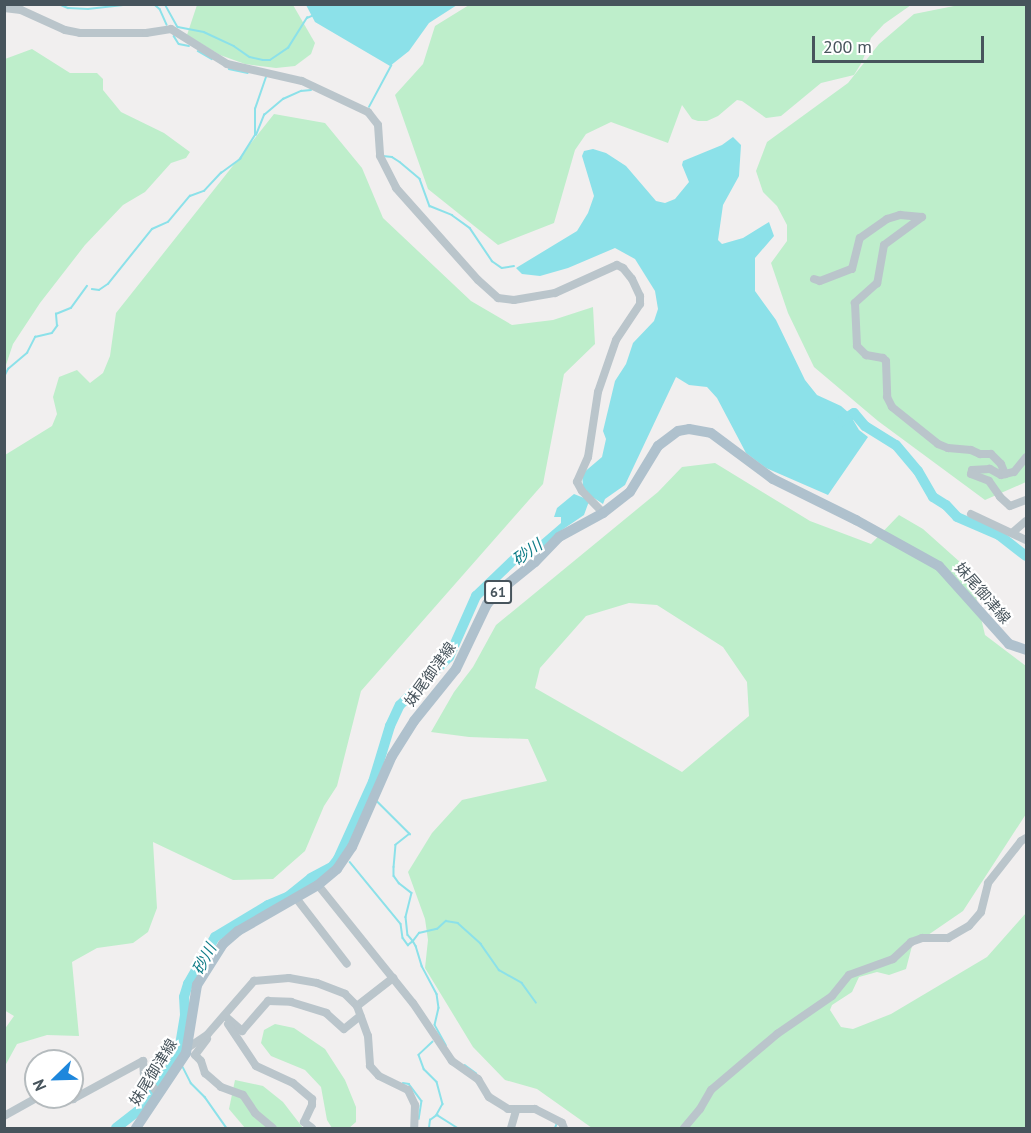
<!DOCTYPE html>
<meta charset="utf-8">
<style>
body{margin:0}
#map{position:relative;width:1031px;height:1133px;overflow:hidden;background:#f1efef;font-family:"PT Sans","Noto Sans JP",sans-serif}
div>[style]{position:absolute}
.green>*{inset:0;background:#beeecb}
.water>*{inset:0;background:#8ce1e9}
.stream>*{height:1.5px;margin:-0.75px;padding:0 0.75px;transform-origin:0.75px;border-radius:0.75px;background:#8ce1e9}
.river>*{height:10px;margin:-5px;padding:0 5px;transform-origin:5px;border-radius:5px;background:#8ce1e9}
.minor>*{height:8px;margin:-4px;padding:0 4px;transform-origin:4px;border-radius:4px;background:#bac5cb}
.major>*{height:10px;margin:-5px;padding:0 5px;transform-origin:5px;border-radius:5px;background:#afc1cd}
span{translate:-50% -50%;white-space:nowrap;text-align:center;line-height:1.15;-webkit-text-stroke:4.5px #fff;paint-order:stroke}
.shield-label span{padding:2px 4px;background:#fff;border:2px solid;border-radius:4px;-webkit-text-stroke-width:0}
.shield-label{font-size:14px;color:#47545c;font-weight:700}
.street-label{font-size:15px;color:#47545c}
.water-label{font-size:16px;color:#107d88;font-style:italic}
.frame{position:absolute;inset:0;border:6px solid #47545c;pointer-events:none}
.north{position:absolute;left:24px;top:1049px;width:60px;height:60px;box-sizing:border-box;background:#fff;border:2px solid #b5bbbe;border-radius:50%;rotate:247deg;font-size:16px;font-weight:700;line-height:24px;text-align:center;color:#47545c}
.north::after{content:'';display:block;margin:auto;width:21px;height:27px;background:#1e87dc;clip-path:polygon(50% 0,100% 100%,50% 72%,0 100%)}
.scale{position:absolute;left:812px;top:36px;width:172px;height:27px;box-sizing:border-box;border:3px solid #47545c;border-top:0;padding-left:8px;font-size:18px;line-height:21px;white-space:nowrap;color:#47545c;-webkit-text-stroke:4px #fff;paint-order:stroke}
</style>
<div id="map">
<div class="green">
<i style="clip-path:polygon(197px 5px,293px 5px,315px 43px,311px 54px,295px 66px,276px 68px,245px 64px,220px 55px,187px 35px)"></i>
<i style="clip-path:polygon(469px 5px,911px 5px,884px 24px,871px 38px,862px 62px,854px 75px,821px 83px,781px 116px,766px 118px,742px 101px,737px 100px,718px 116px,707px 121px,698px 121px,692px 119px,682px 105px,668px 143px,611px 122px,586px 134px,575px 150px,554px 223px,498px 245px,428px 189px,395px 95px,423px 64px,435px 26px)"></i>
<i style="clip-path:polygon(959px 5px,1026px 5px,1026px 482px,985px 500px,878px 421px,814px 367px,788px 313px,771px 263px,787px 241px,787px 225px,777px 206px,763px 192px,756px 171px,767px 142px,848px 83px,879px 44px,914px 14px)"></i>
<i style="clip-path:polygon(32px 49px,70px 73px,97px 73px,103px 79px,103px 90px,121px 112px,164px 133px,190px 152px,186px 158px,171px 163px,145px 192px,123px 205px,85px 245px,40px 303px,13px 344px,5px 368px,5px 59px)"></i>
<i style="clip-path:polygon(274px 114px,325px 123px,362px 168px,383px 218px,471px 301px,512px 325px,553px 320px,593px 307px,595px 344px,564px 374px,543px 484px,361px 691px,337px 786px,324px 806px,305px 851px,273px 879px,233px 880px,153px 842px,157px 908px,148px 932px,133px 943px,97px 948px,72px 962px,79px 1036px,47px 1035px,17px 1044px,5px 1066px,4px 1030px,14px 1016px,4px 1010px,5px 455px,52px 426px,57px 414px,53px 397px,59px 377px,77px 370px,90px 383px,103px 373px,110px 356px,116px 313px)"></i>
<i style="clip-path:polygon(evenodd,715px 463px,810px 521px,871px 544px,899px 515px,923px 529px,970px 571px,985px 635px,1026px 666px,1026px 814px,963px 911px,912px 946px,906px 969px,889px 975px,877px 972px,859px 977px,852px 992px,832px 1005px,830px 1010px,841px 1027px,853px 1029px,891px 1014px,987px 957px,1026px 913px,1026px 1128px,592px 1128px,537px 1089px,505px 1080px,473px 1047px,425px 968px,428px 940px,425px 919px,408px 872px,432px 833px,462px 800px,547px 781px,528px 739px,469px 737px,431px 732px,454px 692px,473px 667px,496px 625px,658px 492px,682px 467px,715px 463px,629px 603px,657px 605px,723px 647px,747px 682px,749px 716px,682px 772px,535px 688px,540px 668px,586px 616px,629px 603px)"></i>
<i style="clip-path:polygon(275px 1024px,294px 1028px,325px 1049px,345px 1080px,356px 1107px,356px 1122px,349px 1128px,332px 1128px,327px 1120px,321px 1087px,305px 1070px,271px 1056px,261px 1043px,264px 1030px)"></i>
<i style="clip-path:polygon(235px 1080px,263px 1086px,283px 1102px,303px 1128px,245px 1128px,229px 1109px)"></i>
</div>
<div class="water">
<i style="clip-path:polygon(306px 5px,306px 4px,457px 5px,429px 23px,409px 51px,390px 66px,315px 22px)"></i>
<i style="clip-path:polygon(733px 137px,741px 145px,739px 176px,723px 205px,718px 240px,722px 244px,743px 238px,769px 222px,774px 236px,755px 258px,755px 291px,776px 320px,805px 380px,817px 395px,841px 406px,849px 413px,859px 430px,868px 437px,828px 495px,766px 468px,746px 453px,717px 398px,707px 387px,689px 385px,676px 377px,625px 485px,605px 499px,603px 504px,594px 498px,588px 504px,584px 515px,559px 532px,537px 552px,525px 554px,561px 523px,561px 517px,554px 517px,557px 508px,574px 494px,584px 498px,582px 474px,602px 457px,606px 439px,603px 431px,615px 381px,626px 364px,633px 343px,654px 321px,658px 309px,655px 291px,635px 259px,615px 248px,568px 268px,540px 276px,522px 274px,516px 268px,577px 231px,588px 213px,594px 196px,582px 156px,584px 151px,593px 149px,606px 153px,626px 166px,656px 201px,665px 203px,675px 199px,689px 182px,682px 165px,683px 161px,722px 145px)"></i>
</div>
<div class="stream">
<i style="left:59px;top:4px;width:10px;rotate:24deg"></i>
<i style="left:68px;top:8px;width:20px;rotate:3deg"></i>
<i style="left:88px;top:9px;width:44px;rotate:-6.5deg"></i>
<i style="left:154px;top:4px;width:8px;rotate:40deg"></i>
<i style="left:160px;top:9px;width:17px;rotate:66deg"></i>
<i style="left:165px;top:4px;width:26px;rotate:61deg"></i>
<i style="left:178px;top:27px;width:26px;rotate:11deg"></i>
<i style="left:204px;top:32px;width:33px;rotate:25deg"></i>
<i style="left:234px;top:46px;width:19px;rotate:35deg"></i>
<i style="left:250px;top:57px;width:13px;rotate:13deg"></i>
<i style="left:263px;top:60px;width:7px"></i>
<i style="left:270px;top:60px;width:22px;rotate:-34deg"></i>
<i style="left:288px;top:48px;width:36px;rotate:-58deg"></i>
<i style="left:307px;top:18px;width:5px;rotate:-22deg"></i>
<i style="left:174px;top:36px;width:9px;rotate:58deg"></i>
<i style="left:179px;top:44px;width:10px;rotate:11deg"></i>
<i style="left:198px;top:51px;width:16px;rotate:30deg"></i>
<i style="left:229px;top:69px;width:19px;rotate:12deg"></i>
<i style="left:369px;top:107px;width:47px;rotate:-61.8deg"></i>
<i style="left:256px;top:135px;width:22px;rotate:-68deg"></i>
<i style="left:264px;top:115px;width:25px;rotate:-40deg"></i>
<i style="left:283px;top:99px;width:20px;rotate:-24deg"></i>
<i style="left:301px;top:91px;width:10px;rotate:-6deg"></i>
<i style="left:383px;top:156px;width:9px;rotate:6deg"></i>
<i style="left:392px;top:157px;width:9px;rotate:32deg"></i>
<i style="left:400px;top:162px;width:26px;rotate:40deg"></i>
<i style="left:420px;top:179px;width:29px;rotate:70deg"></i>
<i style="left:430px;top:206px;width:24px;rotate:22deg"></i>
<i style="left:452px;top:215px;width:22px;rotate:36deg"></i>
<i style="left:470px;top:228px;width:40px;rotate:56deg"></i>
<i style="left:492px;top:261px;width:12px;rotate:35deg"></i>
<i style="left:502px;top:268px;width:12px;rotate:-9deg"></i>
<i style="left:92px;top:289px;width:7px;rotate:8deg"></i>
<i style="left:99px;top:290px;width:11px;rotate:-34deg"></i>
<i style="left:108px;top:284px;width:70px;rotate:-51.3deg"></i>
<i style="left:152px;top:229px;width:17px;rotate:-24deg"></i>
<i style="left:168px;top:222px;width:34px;rotate:-50deg"></i>
<i style="left:190px;top:196px;width:15px;rotate:-20deg"></i>
<i style="left:204px;top:191px;width:25px;rotate:-47deg"></i>
<i style="left:221px;top:173px;width:24px;rotate:-36deg"></i>
<i style="left:240px;top:159px;width:28px;rotate:-58deg"></i>
<i style="left:255px;top:135px;width:26px;rotate:-90deg"></i>
<i style="left:255px;top:109px;width:34px;rotate:-71deg"></i>
<i style="left:4px;top:377px;width:9px;rotate:-63deg"></i>
<i style="left:8px;top:369px;width:25px;rotate:-40deg"></i>
<i style="left:27px;top:353px;width:18px;rotate:-63deg"></i>
<i style="left:35px;top:337px;width:17px;rotate:-13deg"></i>
<i style="left:52px;top:333px;width:9px;rotate:-54deg"></i>
<i style="left:57px;top:326px;width:12px;rotate:-95deg"></i>
<i style="left:56px;top:314px;width:16px;rotate:-22deg"></i>
<i style="left:71px;top:308px;width:27px;rotate:-54deg"></i>
<i style="left:377px;top:801px;width:47px;rotate:45deg"></i>
<i style="left:410px;top:834px;width:18px;rotate:142deg"></i>
<i style="left:396px;top:845px;width:22px;rotate:95deg"></i>
<i style="left:394px;top:867px;width:9px;rotate:90deg"></i>
<i style="left:394px;top:876px;width:9px;rotate:54deg"></i>
<i style="left:399px;top:883px;width:16px;rotate:38deg"></i>
<i style="left:412px;top:893px;width:25px;rotate:104deg"></i>
<i style="left:406px;top:917px;width:18px;rotate:84deg"></i>
<i style="left:408px;top:935px;width:8px;rotate:50deg"></i>
<i style="left:413px;top:941px;width:10px;rotate:-53deg"></i>
<i style="left:419px;top:933px;width:18px;rotate:-13deg"></i>
<i style="left:437px;top:929px;width:12px;rotate:-42deg"></i>
<i style="left:446px;top:921px;width:12px;rotate:9deg"></i>
<i style="left:458px;top:923px;width:31px;rotate:42deg"></i>
<i style="left:481px;top:944px;width:32px;rotate:55deg"></i>
<i style="left:499px;top:970px;width:26px;rotate:29deg"></i>
<i style="left:522px;top:983px;width:24px;rotate:54deg"></i>
<i style="left:350px;top:862px;width:80px;rotate:50.6deg"></i>
<i style="left:401px;top:924px;width:14px;rotate:82deg"></i>
<i style="left:403px;top:938px;width:9px;rotate:54deg"></i>
<i style="left:408px;top:945px;width:6px;rotate:-39deg"></i>
<i style="left:413px;top:941px;width:6px;rotate:59deg"></i>
<i style="left:416px;top:946px;width:21px;rotate:73deg"></i>
<i style="left:422px;top:966px;width:32px;rotate:62deg"></i>
<i style="left:437px;top:994px;width:14px;rotate:82deg"></i>
<i style="left:439px;top:1008px;width:17px;rotate:103deg"></i>
<i style="left:435px;top:1025px;width:23px;rotate:61deg"></i>
<i style="left:433px;top:1042px;width:19px;rotate:137deg"></i>
<i style="left:419px;top:1055px;width:15px;rotate:70deg"></i>
<i style="left:424px;top:1069px;width:18px;rotate:45deg"></i>
<i style="left:437px;top:1082px;width:23px;rotate:75deg"></i>
<i style="left:443px;top:1104px;width:13px;rotate:119deg"></i>
<i style="left:437px;top:1115px;width:25px;rotate:32deg"></i>
<i style="left:465px;top:1065px;width:14px;rotate:36deg"></i>
<i style="left:183px;top:1067px;width:18px;rotate:63deg"></i>
<i style="left:191px;top:1083px;width:20px;rotate:45deg"></i>
<i style="left:205px;top:1097px;width:38px;rotate:55deg"></i>
<i style="left:403px;top:1083px;width:6px;rotate:9deg"></i>
<i style="left:409px;top:1084px;width:21px;rotate:53deg"></i>
<i style="left:422px;top:1101px;width:18px;rotate:99deg"></i>
<i style="left:429px;top:1128px;width:8px;rotate:-83deg"></i>
<i style="left:430px;top:1120px;width:9px;rotate:-36deg"></i>
<i style="left:555px;top:1128px;width:5px;rotate:-68deg"></i>
</div>
<div class="river">
<i style="left:839px;top:423px;width:18px;rotate:-34deg"></i>
<i style="left:854px;top:413px;width:17px;rotate:50deg"></i>
<i style="left:865px;top:426px;width:36px;rotate:32deg"></i>
<i style="left:896px;top:445px;width:34px;rotate:50deg"></i>
<i style="left:918px;top:471px;width:30px;rotate:60deg"></i>
<i style="left:933px;top:497px;width:15px;rotate:32deg"></i>
<i style="left:946px;top:505px;width:16px;rotate:47deg"></i>
<i style="left:957px;top:517px;width:46px;rotate:23.2deg"></i>
<i style="left:999px;top:535px;width:34px;rotate:38deg"></i>
<i style="left:116px;top:1128px;width:33px;rotate:-38deg"></i>
<i style="left:142px;top:1108px;width:62px;rotate:-54.8deg"></i>
<i style="left:178px;top:1057px;width:43px;rotate:-80.5deg"></i>
<i style="left:185px;top:1015px;width:18px;rotate:-93deg"></i>
<i style="left:184px;top:997px;width:14px;rotate:-73deg"></i>
<i style="left:188px;top:984px;width:54px;rotate:-60.1deg"></i>
<i style="left:215px;top:937px;width:62px;rotate:-31.1deg"></i>
<i style="left:268px;top:905px;width:23px;rotate:-23deg"></i>
<i style="left:289px;top:896px;width:28px;rotate:-39deg"></i>
<i style="left:311px;top:878px;width:24px;rotate:-28deg"></i>
<i style="left:332px;top:867px;width:10px;rotate:-53deg"></i>
<i style="left:338px;top:859px;width:85px;rotate:-65.6deg"></i>
<i style="left:373px;top:782px;width:59px;rotate:-73.1deg"></i>
<i style="left:390px;top:726px;width:23px;rotate:-65deg"></i>
<i style="left:400px;top:705px;width:69px;rotate:-44.4deg"></i>
<i style="left:449px;top:657px;width:67px;rotate:-66.1deg"></i>
<i style="left:476px;top:596px;width:62px;rotate:-43.7deg"></i>
<i style="left:521px;top:553px;width:20px;rotate:-20deg"></i>
</div>
<div class="minor">
<i style="left:4px;top:8px;width:17px;rotate:7deg"></i>
<i style="left:21px;top:10px;width:48px;rotate:24.4deg"></i>
<i style="left:65px;top:30px;width:15px;rotate:11deg"></i>
<i style="left:80px;top:33px;width:66px"></i>
<i style="left:146px;top:33px;width:25px;rotate:-9deg"></i>
<i style="left:171px;top:29px;width:66px;rotate:32deg"></i>
<i style="left:227px;top:64px;width:77px;rotate:12.8deg"></i>
<i style="left:302px;top:81px;width:73px;rotate:25.2deg"></i>
<i style="left:368px;top:112px;width:16px;rotate:52deg"></i>
<i style="left:378px;top:125px;width:31px;rotate:86deg"></i>
<i style="left:380px;top:156px;width:36px;rotate:63deg"></i>
<i style="left:396px;top:188px;width:123px;rotate:48.3deg"></i>
<i style="left:478px;top:280px;width:27px;rotate:42deg"></i>
<i style="left:498px;top:298px;width:16px;rotate:7deg"></i>
<i style="left:514px;top:300px;width:42px;rotate:-9.7deg"></i>
<i style="left:555px;top:293px;width:68px;rotate:-24.3deg"></i>
<i style="left:617px;top:265px;width:7px;rotate:27deg"></i>
<i style="left:623px;top:268px;width:14px;rotate:51deg"></i>
<i style="left:632px;top:279px;width:19px;rotate:65deg"></i>
<i style="left:640px;top:296px;width:8px;rotate:90deg"></i>
<i style="left:640px;top:304px;width:43px;rotate:123.7deg"></i>
<i style="left:616px;top:340px;width:55px;rotate:109.1deg"></i>
<i style="left:598px;top:392px;width:66px;rotate:98.7deg"></i>
<i style="left:588px;top:457px;width:27px;rotate:114deg"></i>
<i style="left:577px;top:482px;width:10px;rotate:61deg"></i>
<i style="left:582px;top:491px;width:30px;rotate:46deg"></i>
<i style="left:814px;top:279px;width:6px;rotate:18deg"></i>
<i style="left:820px;top:281px;width:34px;rotate:-21deg"></i>
<i style="left:852px;top:269px;width:32px;rotate:-76deg"></i>
<i style="left:860px;top:238px;width:33px;rotate:-35deg"></i>
<i style="left:887px;top:219px;width:14px;rotate:-17deg"></i>
<i style="left:900px;top:215px;width:22px;rotate:5deg"></i>
<i style="left:922px;top:217px;width:47px;rotate:143.6deg"></i>
<i style="left:884px;top:245px;width:39px;rotate:100deg"></i>
<i style="left:877px;top:283px;width:30px;rotate:138deg"></i>
<i style="left:855px;top:303px;width:43px;rotate:87.3deg"></i>
<i style="left:857px;top:346px;width:13px;rotate:45deg"></i>
<i style="left:866px;top:355px;width:17px;rotate:10deg"></i>
<i style="left:883px;top:358px;width:4px;rotate:45deg"></i>
<i style="left:886px;top:361px;width:36px;rotate:88deg"></i>
<i style="left:887px;top:397px;width:11px;rotate:63deg"></i>
<i style="left:892px;top:407px;width:59px;rotate:38.8deg"></i>
<i style="left:938px;top:444px;width:11px;rotate:22deg"></i>
<i style="left:948px;top:448px;width:23px;rotate:5deg"></i>
<i style="left:971px;top:450px;width:10px;rotate:24deg"></i>
<i style="left:980px;top:454px;width:11px"></i>
<i style="left:991px;top:454px;width:14px;rotate:45deg"></i>
<i style="left:1001px;top:464px;width:11px;rotate:68deg"></i>
<i style="left:1005px;top:474px;width:4px;rotate:166deg"></i>
<i style="left:1001px;top:475px;width:13px;rotate:-151deg"></i>
<i style="left:990px;top:469px;width:18px;rotate:177deg"></i>
<i style="left:972px;top:470px;width:4px;rotate:104deg"></i>
<i style="left:971px;top:474px;width:19px;rotate:21deg"></i>
<i style="left:989px;top:481px;width:19px;rotate:55deg"></i>
<i style="left:1000px;top:497px;width:13px;rotate:42deg"></i>
<i style="left:1010px;top:506px;width:17px;rotate:-21deg"></i>
<i style="left:1005px;top:474px;width:9px;rotate:-13deg"></i>
<i style="left:1014px;top:472px;width:19px;rotate:-51deg"></i>
<i style="left:971px;top:514px;width:61px;rotate:25.3deg"></i>
<i style="left:1012px;top:533px;width:18px;rotate:-41deg"></i>
<i style="left:318px;top:885px;width:151px;rotate:51.2deg"></i>
<i style="left:413px;top:1003px;width:70px;rotate:56.1deg"></i>
<i style="left:452px;top:1061px;width:32px;rotate:35deg"></i>
<i style="left:478px;top:1079px;width:21px;rotate:59deg"></i>
<i style="left:489px;top:1097px;width:22px;rotate:32deg"></i>
<i style="left:508px;top:1109px;width:27px"></i>
<i style="left:535px;top:1109px;width:30px;rotate:27deg"></i>
<i style="left:562px;top:1123px;width:5px;rotate:68deg"></i>
<i style="left:296px;top:898px;width:83px;rotate:52.3deg"></i>
<i style="left:357px;top:1006px;width:46px;rotate:-37.9deg"></i>
<i style="left:225px;top:1016px;width:23px;rotate:41deg"></i>
<i style="left:242px;top:1031px;width:40px;rotate:-49deg"></i>
<i style="left:268px;top:1001px;width:23px;rotate:2deg"></i>
<i style="left:291px;top:1002px;width:37px;rotate:17deg"></i>
<i style="left:326px;top:1013px;width:24px;rotate:42deg"></i>
<i style="left:344px;top:1029px;width:21px;rotate:-39deg"></i>
<i style="left:228px;top:1024px;width:50px;rotate:56.3deg"></i>
<i style="left:256px;top:1066px;width:41px;rotate:24.7deg"></i>
<i style="left:293px;top:1083px;width:25px;rotate:40deg"></i>
<i style="left:312px;top:1099px;width:6px;rotate:90deg"></i>
<i style="left:312px;top:1105px;width:19px;rotate:115deg"></i>
<i style="left:304px;top:1122px;width:10px;rotate:37deg"></i>
<i style="left:207px;top:1039px;width:20px;rotate:127deg"></i>
<i style="left:195px;top:1055px;width:8px;rotate:45deg"></i>
<i style="left:201px;top:1061px;width:13px;rotate:72deg"></i>
<i style="left:205px;top:1073px;width:21px;rotate:41deg"></i>
<i style="left:221px;top:1087px;width:23px;rotate:20deg"></i>
<i style="left:243px;top:1095px;width:22px;rotate:56deg"></i>
<i style="left:255px;top:1113px;width:23px;rotate:40deg"></i>
<i style="left:189px;top:1047px;width:22px;rotate:-34deg"></i>
<i style="left:207px;top:1035px;width:72px;rotate:-49deg"></i>
<i style="left:254px;top:981px;width:35px;rotate:-5deg"></i>
<i style="left:289px;top:978px;width:28px;rotate:10deg"></i>
<i style="left:317px;top:983px;width:30px;rotate:21deg"></i>
<i style="left:345px;top:994px;width:17px;rotate:45deg"></i>
<i style="left:357px;top:1006px;width:32px;rotate:70deg"></i>
<i style="left:368px;top:1036px;width:30px;rotate:86deg"></i>
<i style="left:370px;top:1066px;width:13px;rotate:48deg"></i>
<i style="left:379px;top:1076px;width:32px;rotate:26deg"></i>
<i style="left:408px;top:1090px;width:17px;rotate:65deg"></i>
<i style="left:415px;top:1105px;width:23px;rotate:92deg"></i>
<i style="left:4px;top:1116px;width:38px;rotate:-29deg"></i>
<i style="left:37px;top:1098px;width:36px;rotate:2deg"></i>
<i style="left:73px;top:1099px;width:80px;rotate:-28.5deg"></i>
<i style="left:143px;top:1061px;width:13px;rotate:86deg"></i>
<i style="left:144px;top:1074px;width:24px;rotate:55deg"></i>
<i style="left:511px;top:1128px;width:19px;rotate:-74deg"></i>
<i style="left:684px;top:1128px;width:25px;rotate:-50deg"></i>
<i style="left:700px;top:1109px;width:22px;rotate:-60deg"></i>
<i style="left:711px;top:1090px;width:87px;rotate:-40.3deg"></i>
<i style="left:777px;top:1034px;width:67px;rotate:-34.6deg"></i>
<i style="left:832px;top:996px;width:27px;rotate:-51deg"></i>
<i style="left:849px;top:975px;width:47px;rotate:-20deg"></i>
<i style="left:893px;top:959px;width:25px;rotate:-43deg"></i>
<i style="left:911px;top:942px;width:12px;rotate:-20deg"></i>
<i style="left:922px;top:938px;width:26px"></i>
<i style="left:948px;top:938px;width:24px;rotate:-30deg"></i>
<i style="left:969px;top:926px;width:18px;rotate:-49deg"></i>
<i style="left:981px;top:912px;width:30px;rotate:-76deg"></i>
<i style="left:988px;top:883px;width:53px;rotate:-51.8deg"></i>
<i style="left:1021px;top:841px;width:6px;rotate:-31deg"></i>
</div>
<div class="major">
<i style="left:136px;top:1128px;width:90px;rotate:-56.3deg"></i>
<i style="left:186px;top:1053px;width:69px;rotate:-80.8deg"></i>
<i style="left:197px;top:985px;width:49px;rotate:-57.6deg"></i>
<i style="left:223px;top:944px;width:20px;rotate:-41deg"></i>
<i style="left:238px;top:931px;width:92px;rotate:-29.9deg"></i>
<i style="left:318px;top:885px;width:25px;rotate:-40deg"></i>
<i style="left:337px;top:869px;width:27px;rotate:-56deg"></i>
<i style="left:352px;top:847px;width:99px;rotate:-66.3deg"></i>
<i style="left:392px;top:756px;width:41px;rotate:-57.8deg"></i>
<i style="left:414px;top:721px;width:67px;rotate:-51.1deg"></i>
<i style="left:456px;top:669px;width:72px;rotate:-64.5deg"></i>
<i style="left:487px;top:604px;width:18px;rotate:-47deg"></i>
<i style="left:499px;top:591px;width:46px;rotate:-38.9deg"></i>
<i style="left:535px;top:562px;width:35px;rotate:-46deg"></i>
<i style="left:559px;top:537px;width:50px;rotate:-28.6deg"></i>
<i style="left:603px;top:513px;width:34px;rotate:-38deg"></i>
<i style="left:630px;top:492px;width:54px;rotate:-58.7deg"></i>
<i style="left:658px;top:446px;width:25px;rotate:-37deg"></i>
<i style="left:678px;top:431px;width:11px;rotate:-10deg"></i>
<i style="left:689px;top:429px;width:22px;rotate:10deg"></i>
<i style="left:711px;top:433px;width:77px;rotate:36.6deg"></i>
<i style="left:773px;top:479px;width:93px;rotate:26.3deg"></i>
<i style="left:856px;top:520px;width:95px;rotate:29deg"></i>
<i style="left:939px;top:566px;width:105px;rotate:48.1deg"></i>
<i style="left:1009px;top:644px;width:18px;rotate:19deg"></i>
</div>
<div class="shield-label">
<span style="left:498px;top:592px">61</span>
</div>
<div class="street-label">
<span style="left:983px;top:593px;rotate:49deg">妹尾御津線</span>
<span style="left:430px;top:674px;rotate:-54deg">妹尾御津線</span>
<span style="left:153px;top:1072px;rotate:-58deg">妹尾御津線</span>
</div>
<div class="water-label">
<span style="left:527px;top:552px;rotate:-35deg">砂川</span>
<span style="left:204px;top:959px;rotate:-62deg">砂川</span>
</div>
<div class="frame"></div>
<div class="north">N</div>
<div class="scale">200 m</div>
</div>
